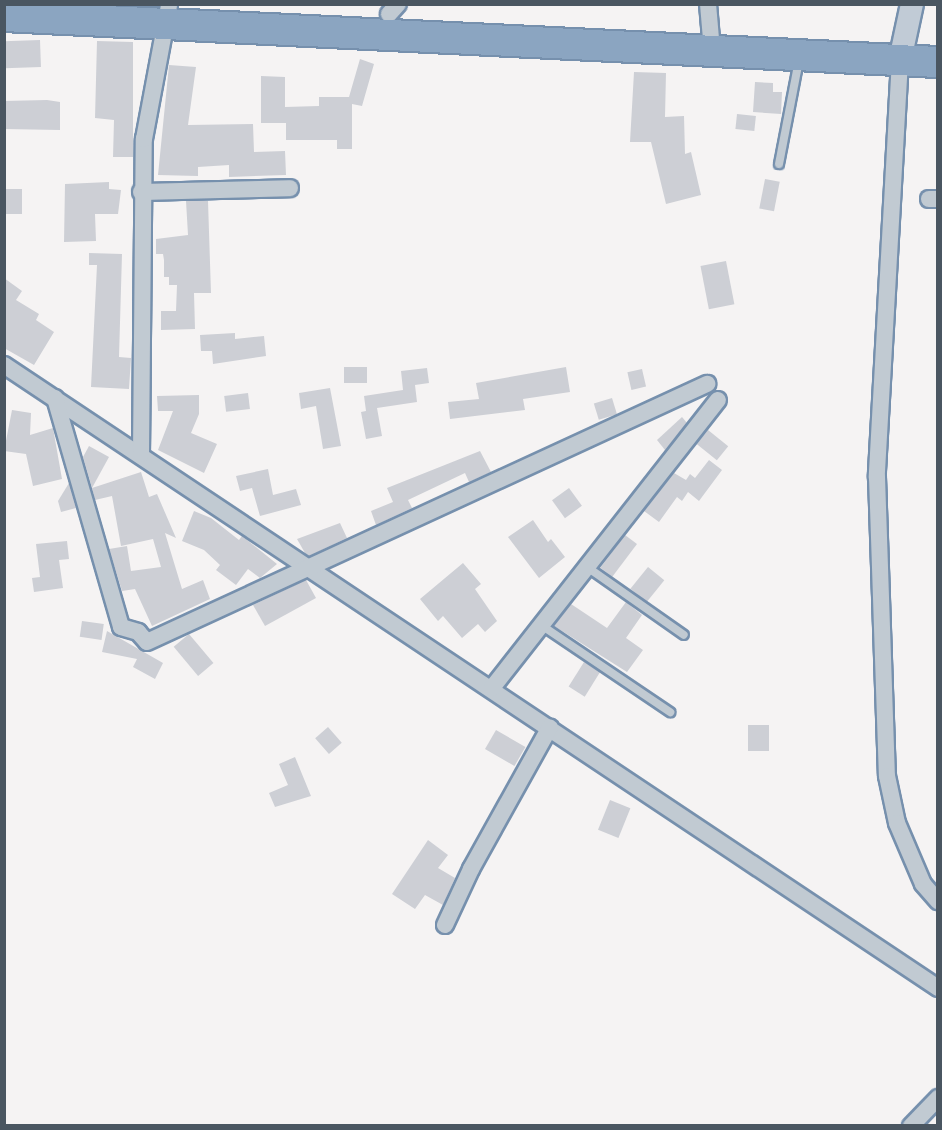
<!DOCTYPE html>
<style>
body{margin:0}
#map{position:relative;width:942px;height:1130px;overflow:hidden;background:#f5f3f3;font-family:"Noto Sans",sans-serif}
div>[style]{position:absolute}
.building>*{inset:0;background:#cdcfd5;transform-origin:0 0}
.roads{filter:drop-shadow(2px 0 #7690ad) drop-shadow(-2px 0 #7690ad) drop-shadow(0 2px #7690ad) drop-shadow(0 -2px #7690ad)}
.lane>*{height:8px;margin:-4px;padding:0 4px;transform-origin:4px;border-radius:4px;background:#c1cad2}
.street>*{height:16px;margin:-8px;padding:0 8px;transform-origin:8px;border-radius:8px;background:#c1cad2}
.secondary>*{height:22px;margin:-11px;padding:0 11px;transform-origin:11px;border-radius:11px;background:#c1cbd6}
.highway>*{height:30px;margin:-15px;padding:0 15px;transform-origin:15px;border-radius:15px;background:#8ba5c1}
span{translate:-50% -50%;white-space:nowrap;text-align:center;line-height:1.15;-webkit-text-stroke:4.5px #fff;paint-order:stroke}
.frame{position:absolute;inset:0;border:6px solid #4a5661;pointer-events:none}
</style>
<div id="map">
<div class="building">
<i style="left:40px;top:40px;width:27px;height:36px;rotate:88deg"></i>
<i style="clip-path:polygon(97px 41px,133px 42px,133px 157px,113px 157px,114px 120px,95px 118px)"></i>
<i style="clip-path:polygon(360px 59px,374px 64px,362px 106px,352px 104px,352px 149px,337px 149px,337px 140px,286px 140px,286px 123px,261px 123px,261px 76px,285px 77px,285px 107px,319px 106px,319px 97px,349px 97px)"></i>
<i style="clip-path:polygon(169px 65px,196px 67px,188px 125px,253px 124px,254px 152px,285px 151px,286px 175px,229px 177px,229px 165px,198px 167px,198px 176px,158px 175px)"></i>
<i style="clip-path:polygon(634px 72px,666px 73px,665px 117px,684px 116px,685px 154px,691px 152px,701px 195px,666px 204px,651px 142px,630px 142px)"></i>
<i style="clip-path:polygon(755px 82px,773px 83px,773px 92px,782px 92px,781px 114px,753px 112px)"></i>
<i style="clip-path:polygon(47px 100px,60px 102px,60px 130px,4px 129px,4px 101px)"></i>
<i style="left:737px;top:114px;width:19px;height:15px;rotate:6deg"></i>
<i style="left:765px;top:179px;width:15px;height:30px;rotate:11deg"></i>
<i style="clip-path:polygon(109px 182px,109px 189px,121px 190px,118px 214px,95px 214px,96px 241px,64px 242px,65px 184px)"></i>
<i style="left:4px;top:189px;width:18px;height:25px"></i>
<i style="clip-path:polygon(186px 201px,208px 201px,211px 293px,194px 293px,195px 329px,161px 330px,161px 311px,176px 311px,177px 285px,169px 285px,169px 277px,164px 277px,164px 260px,163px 254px,156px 254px,156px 239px,188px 235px)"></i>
<i style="clip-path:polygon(89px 253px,122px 254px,119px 357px,131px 358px,129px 389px,91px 387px,97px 265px,89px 265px)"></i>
<i style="left:726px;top:261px;width:44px;height:26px;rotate:79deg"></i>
<i style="clip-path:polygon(4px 278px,22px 291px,16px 300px,39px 314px,36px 320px,54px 332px,34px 365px,4px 348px)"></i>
<i style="clip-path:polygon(235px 333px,235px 339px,264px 336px,266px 356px,213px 364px,212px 351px,201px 351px,200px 335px)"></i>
<i style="left:344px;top:367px;width:23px;height:16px"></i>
<i style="clip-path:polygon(566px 367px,570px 392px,523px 399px,525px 410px,450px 419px,448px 402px,479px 399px,476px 383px)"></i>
<i style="clip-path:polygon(427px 368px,429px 383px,415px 385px,417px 402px,377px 408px,382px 436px,366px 439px,361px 412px,366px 411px,364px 396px,403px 390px,401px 371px)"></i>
<i style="left:642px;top:369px;width:18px;height:15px;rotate:77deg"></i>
<i style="clip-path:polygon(330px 388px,341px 446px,323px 449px,316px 406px,301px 409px,299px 393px)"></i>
<i style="left:248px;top:393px;width:16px;height:24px;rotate:83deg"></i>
<i style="clip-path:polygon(199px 395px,199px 414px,191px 433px,217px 444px,204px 473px,158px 450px,173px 411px,158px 411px,157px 396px)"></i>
<i style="left:612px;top:398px;width:17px;height:19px;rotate:73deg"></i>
<i style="clip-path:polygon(12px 410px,31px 413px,30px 435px,53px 428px,62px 479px,33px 486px,26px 454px,4px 451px)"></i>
<i style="clip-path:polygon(682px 417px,687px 423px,665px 450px,657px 440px)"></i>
<i style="left:708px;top:430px;width:26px;height:18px;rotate:39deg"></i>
<i style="clip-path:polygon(89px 446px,109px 457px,92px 488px,83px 457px)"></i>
<i style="clip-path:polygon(480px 451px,491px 472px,469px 482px,465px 473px,408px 500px,412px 508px,376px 525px,371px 511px,393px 502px,387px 488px)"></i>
<i style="clip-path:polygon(709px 460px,722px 470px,699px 501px,688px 492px,682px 501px,677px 497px,659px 522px,644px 511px,674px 473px,686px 480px,690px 474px,695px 478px)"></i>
<i style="clip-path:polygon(268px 469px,273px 495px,296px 489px,301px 505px,260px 516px,252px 488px,240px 491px,236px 476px)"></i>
<i style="clip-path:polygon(141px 472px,149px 497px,157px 494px,176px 538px,165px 533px,182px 589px,203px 580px,210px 599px,152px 626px,135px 589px,122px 591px,109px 549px,127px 546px,131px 571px,161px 567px,153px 539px,121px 546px,112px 496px,95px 500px,92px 488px)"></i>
<i style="clip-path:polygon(69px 483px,76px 508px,61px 512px,58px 501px)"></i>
<i style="left:569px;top:488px;width:22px;height:21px;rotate:54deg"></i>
<i style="clip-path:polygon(194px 511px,211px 518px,239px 540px,242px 536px,277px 564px,260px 578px,248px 569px,236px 585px,216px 570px,220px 565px,204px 550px,182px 541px)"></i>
<i style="clip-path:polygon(533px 520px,548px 542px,551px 539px,565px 557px,539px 578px,508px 537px)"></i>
<i style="clip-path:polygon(340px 523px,347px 538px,309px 556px,305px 553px,297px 539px)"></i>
<i style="left:625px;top:535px;width:15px;height:41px;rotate:37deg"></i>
<i style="clip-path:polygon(67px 541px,69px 559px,59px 560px,63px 588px,34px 592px,32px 578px,40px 577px,36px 544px)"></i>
<i style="clip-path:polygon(463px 563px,481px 584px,475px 589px,497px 621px,485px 632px,478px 624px,462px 638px,443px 616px,438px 621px,420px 599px)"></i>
<i style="left:648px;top:567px;width:21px;height:28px;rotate:39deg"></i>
<i style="clip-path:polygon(306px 580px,316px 598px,265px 626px,253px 605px)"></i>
<i style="clip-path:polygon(626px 602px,642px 615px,626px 638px,643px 650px,627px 672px,554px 626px,571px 604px,607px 628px)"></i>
<i style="left:82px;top:621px;width:22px;height:16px;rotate:8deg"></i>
<i style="clip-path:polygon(107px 631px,163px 663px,155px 679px,133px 667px,137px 659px,102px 652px)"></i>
<i style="left:189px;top:634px;width:38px;height:20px;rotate:50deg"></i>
<i style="left:584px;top:662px;width:19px;height:29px;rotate:32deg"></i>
<i style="left:748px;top:725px;width:21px;height:26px"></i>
<i style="left:328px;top:727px;width:21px;height:17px;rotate:49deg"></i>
<i style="left:496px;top:730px;width:34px;height:22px;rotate:30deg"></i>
<i style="clip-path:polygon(295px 757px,311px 796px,275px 807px,269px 793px,288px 785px,279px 764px)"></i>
<i style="left:610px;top:800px;width:22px;height:32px;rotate:22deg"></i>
<i style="clip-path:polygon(428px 840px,448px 855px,438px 868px,455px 878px,443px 905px,425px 895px,415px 909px,392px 894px)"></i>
</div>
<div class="roads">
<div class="lane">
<i style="left:779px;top:164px;width:106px;rotate:-79.1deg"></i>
<i style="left:587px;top:567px;width:118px;rotate:35deg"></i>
<i style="left:541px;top:625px;width:156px;rotate:34deg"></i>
</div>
<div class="street">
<i style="left:708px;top:4px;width:47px;rotate:85.1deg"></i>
<i style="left:389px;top:14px;width:13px;rotate:-48deg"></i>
<i style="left:900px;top:60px;width:418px;rotate:93.2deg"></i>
<i style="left:877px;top:477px;width:299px;rotate:88.1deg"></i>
<i style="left:887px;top:776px;width:48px;rotate:78deg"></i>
<i style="left:897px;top:823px;width:66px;rotate:66.9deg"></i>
<i style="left:923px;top:884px;width:23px;rotate:49deg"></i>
<i style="left:141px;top:192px;width:149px;rotate:-1.5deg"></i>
<i style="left:929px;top:199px;width:9px"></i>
<i style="left:4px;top:365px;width:1123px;rotate:33.7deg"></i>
<i style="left:55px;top:398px;width:238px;rotate:73.9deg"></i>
<i style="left:121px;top:627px;width:18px;rotate:16deg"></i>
<i style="left:138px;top:632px;width:13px;rotate:48deg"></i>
<i style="left:147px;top:642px;width:617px;rotate:-24.74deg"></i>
<i style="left:141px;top:454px;width:315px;rotate:-89.5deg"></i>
<i style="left:144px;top:139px;width:136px;rotate:-79.4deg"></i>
<i style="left:492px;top:688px;width:366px;rotate:-51.9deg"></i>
<i style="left:445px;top:925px;width:62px;rotate:-65.1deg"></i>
<i style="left:471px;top:869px;width:162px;rotate:-60.9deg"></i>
<i style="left:911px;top:1126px;width:39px;rotate:-46deg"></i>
</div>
<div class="secondary">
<i style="left:900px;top:60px;width:57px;rotate:-77.9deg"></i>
</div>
<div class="highway">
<i style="left:4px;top:16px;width:935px;rotate:2.82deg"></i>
</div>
</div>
<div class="frame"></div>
</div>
